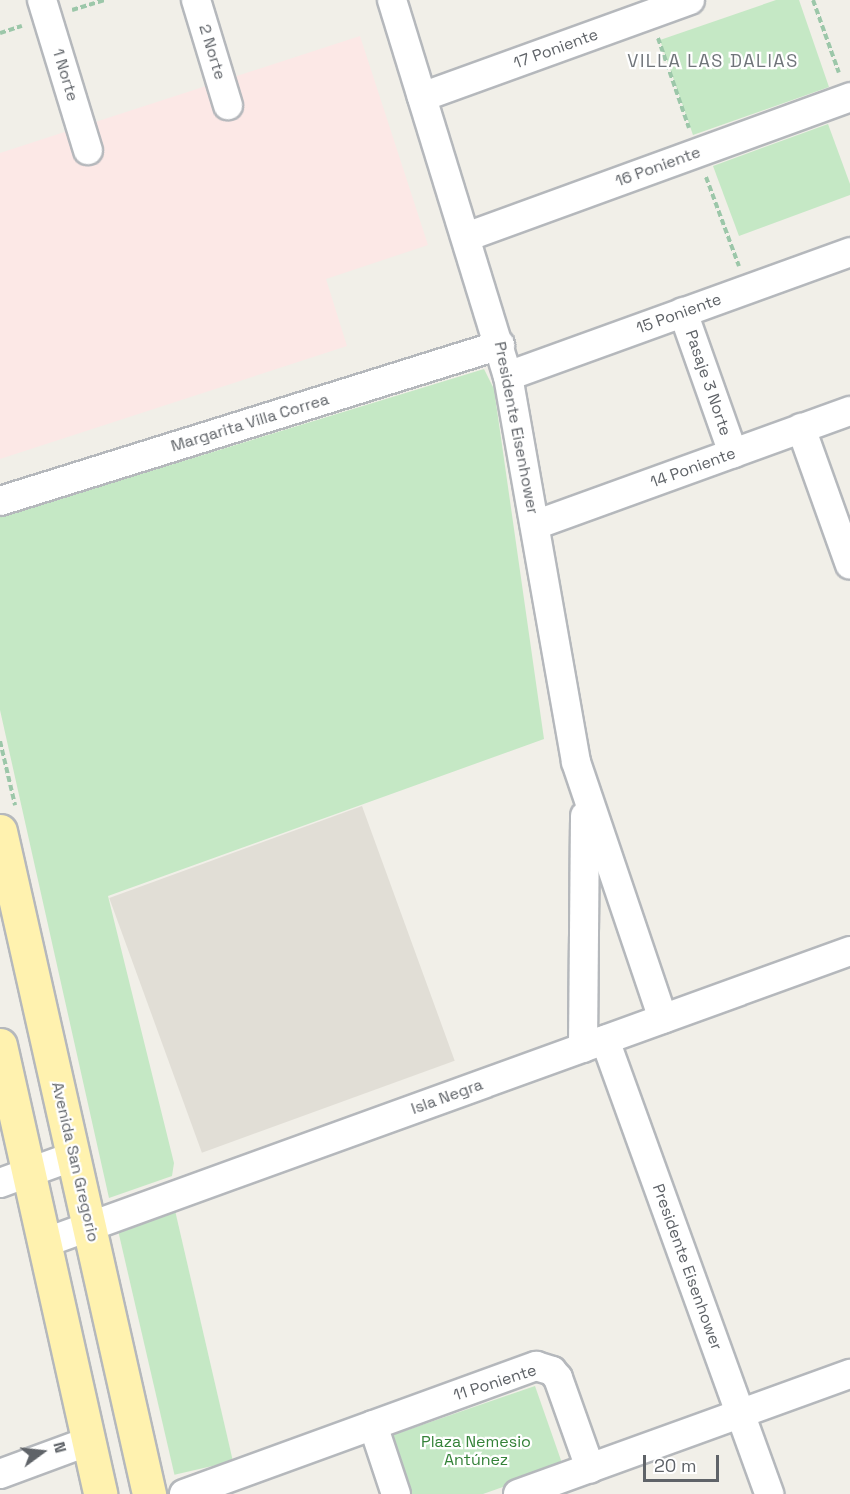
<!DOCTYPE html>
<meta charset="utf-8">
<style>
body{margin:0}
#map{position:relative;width:850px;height:1494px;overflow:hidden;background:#f1efe8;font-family:"Space Grotesk",sans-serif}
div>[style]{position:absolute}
.education>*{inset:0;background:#e1ded6;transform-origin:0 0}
.medical>*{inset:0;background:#fce8e6}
.green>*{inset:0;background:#c5e8c5;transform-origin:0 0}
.path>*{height:4px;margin-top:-2px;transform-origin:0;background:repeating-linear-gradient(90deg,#9cc7a9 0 6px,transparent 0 9px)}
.roads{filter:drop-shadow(2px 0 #b5b8bc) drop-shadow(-2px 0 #b5b8bc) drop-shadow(0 2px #b5b8bc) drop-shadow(0 -2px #b5b8bc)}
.minor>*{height:28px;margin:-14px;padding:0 14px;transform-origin:14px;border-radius:14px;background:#fff}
.major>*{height:33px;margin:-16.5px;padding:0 16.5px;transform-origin:16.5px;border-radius:16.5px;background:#fff2af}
span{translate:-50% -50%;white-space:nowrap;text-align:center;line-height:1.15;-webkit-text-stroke:4.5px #fff;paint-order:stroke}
.street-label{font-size:16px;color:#5f6368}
.park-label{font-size:16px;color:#348238}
.neighbourhood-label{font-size:18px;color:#70757a;letter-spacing:1.5px}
.north{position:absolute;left:12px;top:1422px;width:60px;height:60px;-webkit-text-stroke:4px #fff;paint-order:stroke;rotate:75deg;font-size:16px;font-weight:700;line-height:24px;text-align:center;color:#5f6368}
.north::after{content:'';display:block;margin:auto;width:21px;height:27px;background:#5f6368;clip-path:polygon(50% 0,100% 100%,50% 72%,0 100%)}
.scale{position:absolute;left:643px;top:1455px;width:76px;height:27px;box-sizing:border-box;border:3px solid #5f6368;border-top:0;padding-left:8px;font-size:18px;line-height:21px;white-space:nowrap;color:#5f6368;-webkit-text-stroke:4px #fff;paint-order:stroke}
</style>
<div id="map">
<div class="education">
<i style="left:362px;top:806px;width:271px;height:269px;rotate:70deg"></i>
</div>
<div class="medical">
<i style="clip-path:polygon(360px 36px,428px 245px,326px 279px,347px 346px,0 459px,0 153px)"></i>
</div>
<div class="green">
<i style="clip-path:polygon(776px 0,799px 0,829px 87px,693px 135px,660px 40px)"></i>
<i style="clip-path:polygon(828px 124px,850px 184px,850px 195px,739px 236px,713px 166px)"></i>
<i style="clip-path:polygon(484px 369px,494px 389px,544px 739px,108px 896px,174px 1163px,172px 1176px,109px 1198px,0 710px,0 517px)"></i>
<i style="left:174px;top:1206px;width:262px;height:60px;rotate:77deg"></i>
<i style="clip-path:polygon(535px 1386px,563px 1466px,483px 1494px,410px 1494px,390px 1436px)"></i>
</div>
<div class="path">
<i style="left:813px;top:0;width:77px;rotate:70.4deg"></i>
<i style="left:72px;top:10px;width:34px;rotate:-17deg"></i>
<i style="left:0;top:33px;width:23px;rotate:-18deg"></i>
<i style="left:658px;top:38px;width:95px;rotate:71deg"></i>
<i style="left:706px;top:177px;width:95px;rotate:69.7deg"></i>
<i style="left:0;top:741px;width:66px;rotate:76.8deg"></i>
</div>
<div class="roads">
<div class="minor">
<i style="left:42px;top:0;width:157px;rotate:73deg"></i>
<i style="left:196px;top:0;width:110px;rotate:73.1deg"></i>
<i style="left:392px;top:0;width:393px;rotate:72.9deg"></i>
<i style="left:508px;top:376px;width:392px;rotate:80deg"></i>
<i style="left:576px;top:762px;width:271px;rotate:71.3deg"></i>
<i style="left:422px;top:97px;width:285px;rotate:-19.9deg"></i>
<i style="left:466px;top:237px;width:409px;rotate:-20deg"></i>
<i style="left:683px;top:312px;width:150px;rotate:70.5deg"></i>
<i style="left:508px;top:376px;width:364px;rotate:-19.9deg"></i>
<i style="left:801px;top:428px;width:145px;rotate:70.3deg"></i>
<i style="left:0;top:501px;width:524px;rotate:-17.33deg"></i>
<i style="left:535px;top:525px;width:335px;rotate:-19.9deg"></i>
<i style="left:605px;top:1040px;width:483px;rotate:70.1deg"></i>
<i style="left:583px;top:1048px;width:232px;rotate:-89.5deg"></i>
<i style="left:0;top:1183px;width:79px;rotate:-20deg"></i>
<i style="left:44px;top:1243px;width:857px;rotate:-19.91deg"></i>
<i style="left:373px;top:1425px;width:73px;rotate:71.6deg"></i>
<i style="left:0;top:1474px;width:95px;rotate:-20.3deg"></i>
<i style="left:184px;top:1494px;width:375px;rotate:-20deg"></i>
<i style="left:536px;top:1366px;width:17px;rotate:17deg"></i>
<i style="left:552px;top:1371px;width:9px;rotate:49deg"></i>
<i style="left:558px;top:1378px;width:96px;rotate:70.4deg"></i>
<i style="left:518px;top:1494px;width:353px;rotate:-19.9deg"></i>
</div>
<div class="major">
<i style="left:0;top:831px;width:680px;rotate:77.33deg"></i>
<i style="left:0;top:1045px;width:460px;rotate:77.4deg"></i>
</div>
</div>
<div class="street-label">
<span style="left:556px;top:49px;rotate:-20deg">17 Poniente</span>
<span style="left:212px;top:52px;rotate:73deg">2 Norte</span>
<span style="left:65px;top:75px;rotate:73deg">1 Norte</span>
<span style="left:658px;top:167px;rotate:-20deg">16 Poniente</span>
<span style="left:679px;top:314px;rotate:-20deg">15 Poniente</span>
<span style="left:708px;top:383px;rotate:71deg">Pasaje 3 Norte</span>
<span style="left:250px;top:423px;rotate:-17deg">Margarita Villa Correa</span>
<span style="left:516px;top:428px;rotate:79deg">Presidente Eisenhower</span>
<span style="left:693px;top:468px;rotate:-20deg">14 Poniente</span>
<span style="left:447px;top:1097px;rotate:-20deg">Isla Negra</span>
<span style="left:75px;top:1162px;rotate:77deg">Avenida San Gregorio</span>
<span style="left:687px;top:1267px;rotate:70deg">Presidente Eisenhower</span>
<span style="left:495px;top:1383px;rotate:-18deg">11 Poniente</span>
</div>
<div class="park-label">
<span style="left:476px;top:1451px">Plaza Nemesio<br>Antúnez</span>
</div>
<div class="neighbourhood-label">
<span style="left:713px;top:61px">VILLA LAS DALIAS</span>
</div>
<div class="north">N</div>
<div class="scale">20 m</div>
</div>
